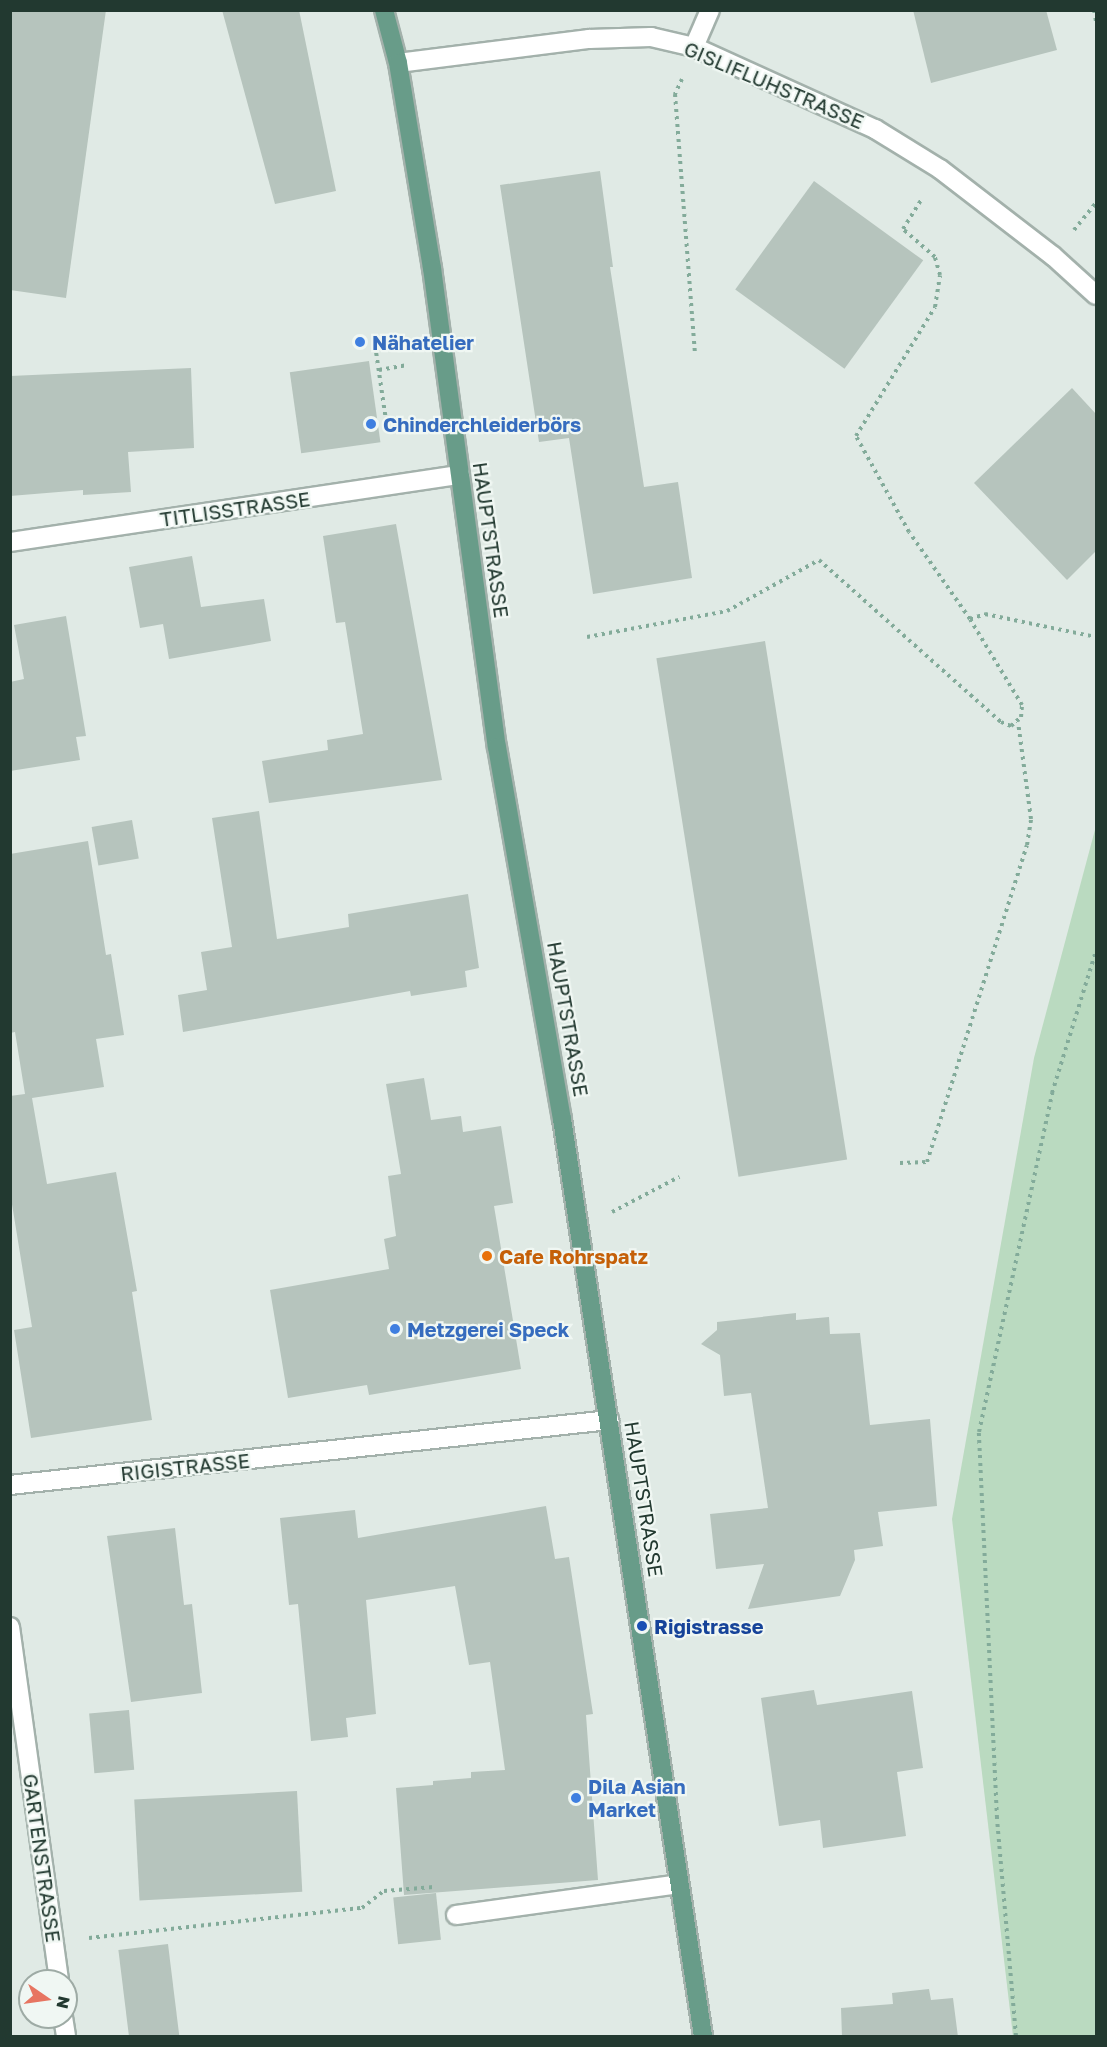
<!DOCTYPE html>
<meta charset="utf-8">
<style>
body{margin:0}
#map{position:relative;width:1107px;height:2047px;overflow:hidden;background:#e0eae5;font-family:"Golos Text",sans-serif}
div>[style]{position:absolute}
.green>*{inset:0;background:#badac0}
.building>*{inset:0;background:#b6c4bd;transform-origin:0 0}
.path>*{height:4px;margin-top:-2px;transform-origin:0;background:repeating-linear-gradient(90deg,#83ab9a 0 3px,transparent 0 7.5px)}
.roads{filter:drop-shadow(2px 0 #a3b1ab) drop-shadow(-2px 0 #a3b1ab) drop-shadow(0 2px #a3b1ab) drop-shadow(0 -2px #a3b1ab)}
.minor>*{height:18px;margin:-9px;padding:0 9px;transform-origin:9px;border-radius:9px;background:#fff}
.major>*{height:18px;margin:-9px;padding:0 9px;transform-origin:9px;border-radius:9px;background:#689c89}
.dots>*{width:16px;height:16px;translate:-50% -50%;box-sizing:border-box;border:3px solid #f0f7f3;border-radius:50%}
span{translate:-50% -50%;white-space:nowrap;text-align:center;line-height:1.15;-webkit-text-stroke:4.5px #f0f7f3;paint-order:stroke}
.street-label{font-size:20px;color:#223930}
.shop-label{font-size:20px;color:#366cbe;font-weight:700}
.left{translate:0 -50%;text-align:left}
.food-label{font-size:20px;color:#c56008;font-weight:700}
.transit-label{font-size:20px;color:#164399;font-weight:700}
.frame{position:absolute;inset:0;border:12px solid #223930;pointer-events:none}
.north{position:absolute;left:18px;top:1969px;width:60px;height:60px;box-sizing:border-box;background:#f0f7f3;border:2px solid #9eaba5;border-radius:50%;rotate:103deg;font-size:16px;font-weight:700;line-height:24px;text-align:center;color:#223930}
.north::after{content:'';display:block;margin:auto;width:21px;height:27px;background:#e77561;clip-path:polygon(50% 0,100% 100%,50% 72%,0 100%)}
</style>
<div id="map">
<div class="green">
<i style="clip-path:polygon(1096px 826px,1096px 2036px,1013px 2036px,952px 1519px,1034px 1058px)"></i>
</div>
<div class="building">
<i style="clip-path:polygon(10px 10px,106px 10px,66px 298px,10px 290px)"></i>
<i style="clip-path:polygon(222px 10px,299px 10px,336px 191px,275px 204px)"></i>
<i style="clip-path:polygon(913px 10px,1046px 10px,1057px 50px,931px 83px)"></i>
<i style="clip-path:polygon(600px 171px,613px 267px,610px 267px,644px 487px,678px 482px,692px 578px,593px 594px,569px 438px,539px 442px,500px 185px)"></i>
<i style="left:814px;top:181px;width:135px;height:134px;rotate:36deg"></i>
<i style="left:369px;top:361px;width:82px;height:80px;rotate:82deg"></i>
<i style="clip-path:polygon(191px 368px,194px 448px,128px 452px,131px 492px,83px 495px,83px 490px,10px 496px,10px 376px)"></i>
<i style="clip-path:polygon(1072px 388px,1096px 414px,1096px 551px,1067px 580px,974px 483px)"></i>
<i style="clip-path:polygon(396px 524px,442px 780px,269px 803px,262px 761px,328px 750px,327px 740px,363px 734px,345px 622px,336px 623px,323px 536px)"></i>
<i style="clip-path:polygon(192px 556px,201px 607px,264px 599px,271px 641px,169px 659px,163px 624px,140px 628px,129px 567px)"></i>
<i style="clip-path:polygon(66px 616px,86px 736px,76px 737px,80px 760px,10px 771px,10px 682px,24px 679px,14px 625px)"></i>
<i style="left:765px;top:641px;width:525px;height:110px;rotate:81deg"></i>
<i style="clip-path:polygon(259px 811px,277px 939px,349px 927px,348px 914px,468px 894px,479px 968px,465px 971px,467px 987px,411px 996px,410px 991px,183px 1032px,178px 995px,207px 990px,201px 952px,232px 947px,212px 818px)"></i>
<i style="left:132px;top:820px;width:39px;height:41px;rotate:80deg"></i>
<i style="clip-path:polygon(88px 841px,106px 955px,111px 954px,124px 1035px,96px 1039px,104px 1087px,32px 1098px,47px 1184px,116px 1172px,137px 1291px,132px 1292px,152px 1420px,31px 1438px,14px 1330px,32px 1327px,10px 1192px,10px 1096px,25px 1094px,15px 1032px,10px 1033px,10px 854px)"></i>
<i style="clip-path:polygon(424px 1078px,431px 1120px,461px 1116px,463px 1132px,501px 1126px,513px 1203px,494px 1206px,521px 1369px,369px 1395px,367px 1385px,288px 1398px,270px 1290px,389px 1269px,384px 1239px,396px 1236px,388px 1176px,401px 1174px,386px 1084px)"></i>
<i style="clip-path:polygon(796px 1313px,796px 1320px,829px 1317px,830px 1334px,860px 1333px,870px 1425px,930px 1419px,937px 1506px,878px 1512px,883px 1546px,854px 1550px,855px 1560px,840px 1596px,748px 1609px,764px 1564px,716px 1569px,710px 1514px,768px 1508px,751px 1393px,724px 1396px,720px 1355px,701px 1344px,717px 1330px,717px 1322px)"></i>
<i style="clip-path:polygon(546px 1506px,555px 1559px,569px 1557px,593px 1714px,586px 1715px,598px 1880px,404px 1895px,396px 1788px,433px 1785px,433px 1781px,471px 1778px,471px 1772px,505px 1770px,490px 1662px,469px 1665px,455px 1586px,366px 1600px,376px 1714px,346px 1718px,348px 1737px,311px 1741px,298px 1604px,289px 1605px,280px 1518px,355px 1510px,358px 1538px)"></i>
<i style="clip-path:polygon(175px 1528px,184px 1605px,192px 1604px,202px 1693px,131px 1702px,107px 1536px)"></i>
<i style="clip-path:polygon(814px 1690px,817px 1705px,912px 1691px,923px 1768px,897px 1772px,906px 1836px,823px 1848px,820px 1820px,779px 1826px,761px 1698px)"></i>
<i style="left:129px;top:1710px;width:60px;height:40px;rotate:85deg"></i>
<i style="left:297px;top:1791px;width:101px;height:163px;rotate:87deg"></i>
<i style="left:436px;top:1893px;width:47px;height:43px;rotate:84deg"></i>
<i style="left:168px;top:1944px;width:94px;height:50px;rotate:83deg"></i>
<i style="clip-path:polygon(929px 1989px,931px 2000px,953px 1998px,958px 2037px,842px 2037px,841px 2008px,893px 2004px,892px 1993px)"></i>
</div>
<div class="path">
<i style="left:1094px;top:10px;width:11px;rotate:80deg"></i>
<i style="left:682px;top:79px;width:17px;rotate:115deg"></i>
<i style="left:675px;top:94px;width:261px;rotate:85.6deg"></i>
<i style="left:1074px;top:230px;width:35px;rotate:-51deg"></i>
<i style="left:374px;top:338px;width:83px;rotate:81.7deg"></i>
<i style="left:379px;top:370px;width:29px;rotate:-10deg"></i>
<i style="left:970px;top:619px;width:16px;rotate:-18deg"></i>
<i style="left:985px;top:614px;width:113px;rotate:11.7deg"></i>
<i style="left:587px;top:637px;width:142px;rotate:-10.5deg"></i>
<i style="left:727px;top:611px;width:105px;rotate:-29deg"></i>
<i style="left:819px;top:560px;width:244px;rotate:41.7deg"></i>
<i style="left:1001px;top:722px;width:11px;rotate:22deg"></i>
<i style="left:1011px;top:726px;width:13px;rotate:-42deg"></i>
<i style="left:1021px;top:717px;width:12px;rotate:-85deg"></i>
<i style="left:1022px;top:705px;width:100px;rotate:-121.2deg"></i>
<i style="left:970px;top:619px;width:106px;rotate:-125deg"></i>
<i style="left:909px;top:532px;width:110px;rotate:-118.9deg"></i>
<i style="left:856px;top:436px;width:151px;rotate:-58.5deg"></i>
<i style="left:935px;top:307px;width:32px;rotate:-81deg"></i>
<i style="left:940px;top:275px;width:19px;rotate:-106deg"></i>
<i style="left:935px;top:257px;width:43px;rotate:-138.8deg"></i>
<i style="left:903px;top:229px;width:36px;rotate:-58deg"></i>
<i style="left:900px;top:1163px;width:27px;rotate:-2deg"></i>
<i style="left:927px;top:1162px;width:332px;rotate:-72.5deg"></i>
<i style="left:1027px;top:845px;width:26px;rotate:-81deg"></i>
<i style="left:1031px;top:819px;width:98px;rotate:-97.6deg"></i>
<i style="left:612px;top:1212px;width:76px;rotate:-27.6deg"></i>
<i style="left:89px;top:1938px;width:275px;rotate:-6.3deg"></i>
<i style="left:362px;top:1908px;width:28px;rotate:-38deg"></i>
<i style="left:384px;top:1891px;width:50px;rotate:-4.6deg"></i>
<i style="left:1016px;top:2036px;width:219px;rotate:-95deg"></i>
<i style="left:997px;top:1818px;width:386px;rotate:-92.7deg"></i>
<i style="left:979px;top:1432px;width:347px;rotate:-77.8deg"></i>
<i style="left:1052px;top:1093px;width:149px;rotate:-72.8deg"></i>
</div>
<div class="roads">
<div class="minor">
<i style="left:694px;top:47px;width:40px;rotate:-66.6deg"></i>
<i style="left:398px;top:63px;width:193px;rotate:-7.2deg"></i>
<i style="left:589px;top:39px;width:62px;rotate:-1.8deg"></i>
<i style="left:651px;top:37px;width:44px;rotate:13.1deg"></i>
<i style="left:694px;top:47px;width:199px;rotate:24.4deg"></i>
<i style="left:875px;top:129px;width:76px;rotate:31.6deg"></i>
<i style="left:940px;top:169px;width:143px;rotate:37.6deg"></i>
<i style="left:1053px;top:256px;width:58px;rotate:42.2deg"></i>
<i style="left:10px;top:542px;width:455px;rotate:-8.5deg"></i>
<i style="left:10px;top:1485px;width:603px;rotate:-6.19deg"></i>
<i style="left:10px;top:1627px;width:357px;rotate:82.1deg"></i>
<i style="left:456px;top:1915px;width:225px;rotate:-7.9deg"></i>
<i style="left:63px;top:2017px;width:19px;rotate:81deg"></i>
</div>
<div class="major">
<i style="left:384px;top:10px;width:55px;rotate:75.2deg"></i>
<i style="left:398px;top:63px;width:208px;rotate:80.6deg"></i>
<i style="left:432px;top:268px;width:483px;rotate:82.3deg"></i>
<i style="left:497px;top:747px;width:378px;rotate:80.1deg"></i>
<i style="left:562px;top:1119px;width:928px;rotate:81.26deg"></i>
</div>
</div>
<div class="dots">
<i style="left:360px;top:342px;background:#3f7fe0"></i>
<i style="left:371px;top:424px;background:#3f7fe0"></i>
<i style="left:487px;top:1256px;background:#e8710a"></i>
<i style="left:395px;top:1329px;background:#3f7fe0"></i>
<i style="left:642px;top:1626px;background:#1a4fb4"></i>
<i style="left:576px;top:1798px;background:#3f7fe0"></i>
</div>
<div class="street-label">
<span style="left:774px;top:85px;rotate:23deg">GISLIFLUHSTRASSE</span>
<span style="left:235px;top:509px;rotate:-8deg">TITLISSTRASSE</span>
<span style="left:491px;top:540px;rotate:82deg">HAUPTSTRASSE</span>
<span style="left:568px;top:1019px;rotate:80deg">HAUPTSTRASSE</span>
<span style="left:185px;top:1467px;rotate:-6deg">RIGISTRASSE</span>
<span style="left:644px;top:1499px;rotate:81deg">HAUPTSTRASSE</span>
<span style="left:42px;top:1858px;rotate:82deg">GARTENSTRASSE</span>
</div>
<div class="shop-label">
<span class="left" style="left:372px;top:342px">Nähatelier</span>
<span class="left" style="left:383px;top:424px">Chinderchleiderbörs</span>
<span class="left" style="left:407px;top:1329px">Metzgerei Speck</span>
<span class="left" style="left:588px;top:1798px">Dila Asian<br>Market</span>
</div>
<div class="food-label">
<span class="left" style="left:499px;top:1256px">Cafe Rohrspatz</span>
</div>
<div class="transit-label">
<span class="left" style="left:654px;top:1626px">Rigistrasse</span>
</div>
<div class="frame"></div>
<div class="north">N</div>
</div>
